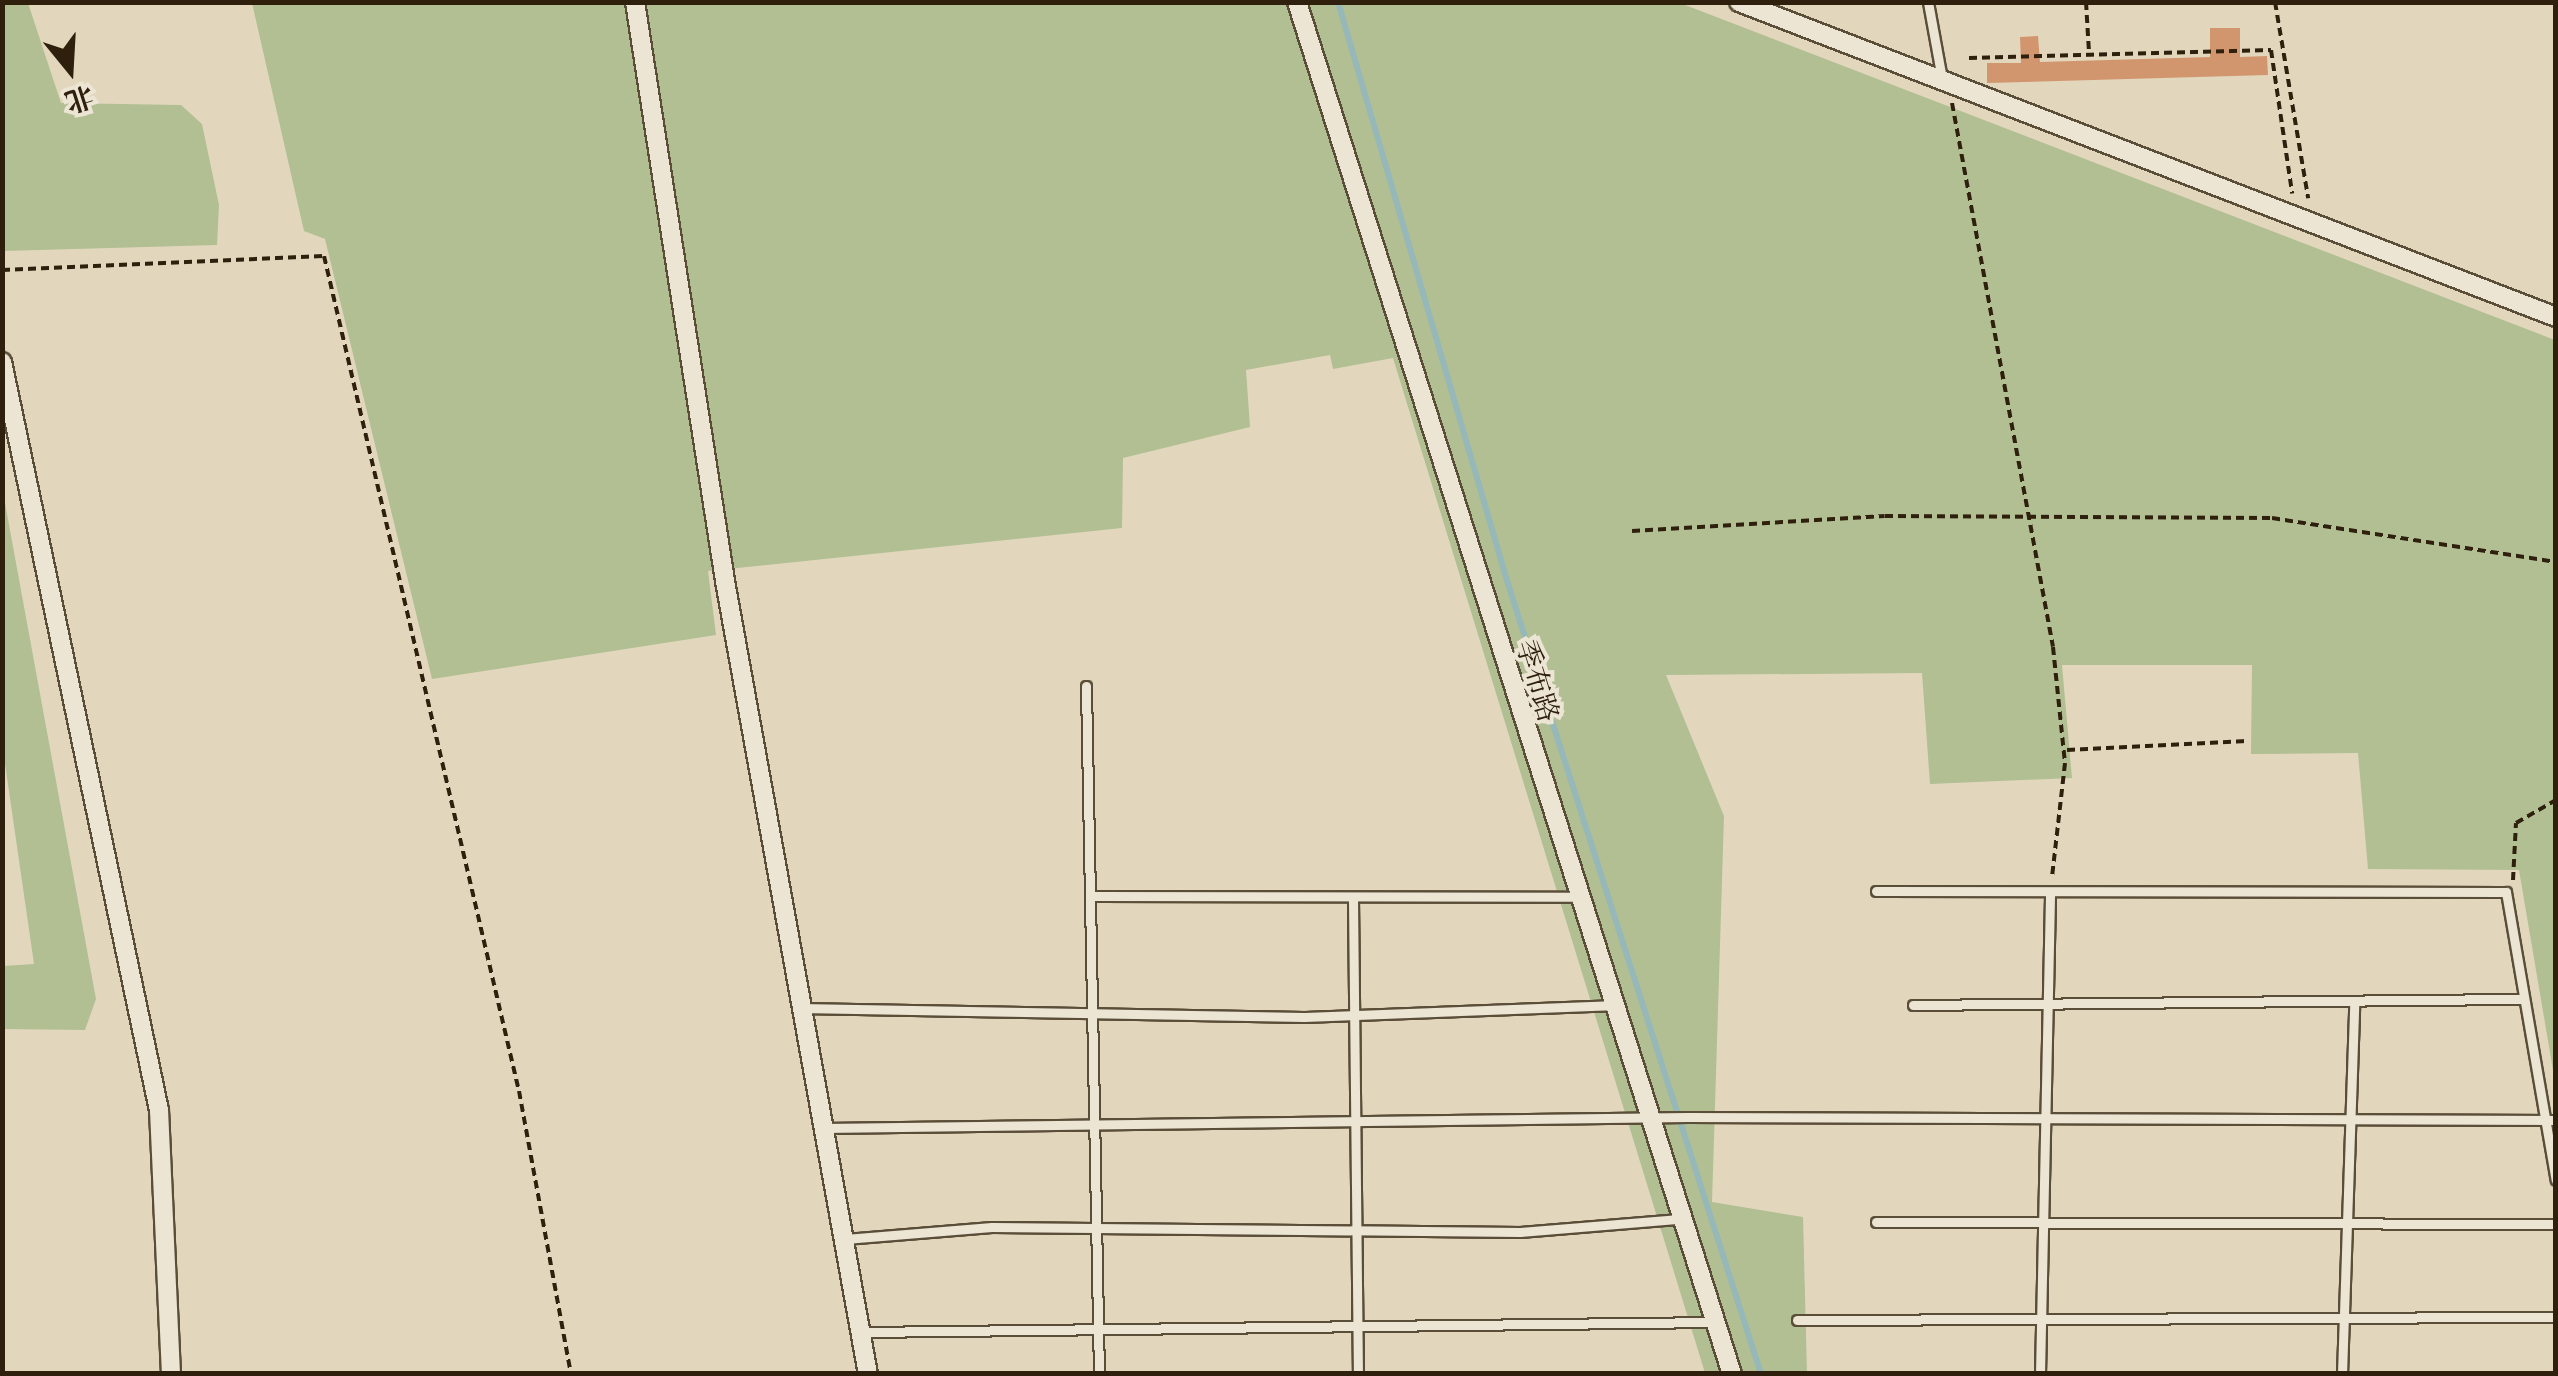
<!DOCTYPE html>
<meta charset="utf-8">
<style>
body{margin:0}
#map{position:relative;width:2558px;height:1376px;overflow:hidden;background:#e2d7bd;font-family:Alegreya,"Noto Serif SC",serif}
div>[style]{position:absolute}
.green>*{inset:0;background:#b1bf93}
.stream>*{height:6px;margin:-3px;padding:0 3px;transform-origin:3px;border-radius:3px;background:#96b8b8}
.building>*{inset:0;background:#d2966f}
.path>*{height:4px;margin-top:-2px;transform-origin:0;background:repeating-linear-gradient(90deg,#2e200d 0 8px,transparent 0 13px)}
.roads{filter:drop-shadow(2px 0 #5b4e39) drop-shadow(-2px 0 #5b4e39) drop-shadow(0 2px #5b4e39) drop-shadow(0 -2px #5b4e39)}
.service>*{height:9px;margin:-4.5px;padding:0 4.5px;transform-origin:4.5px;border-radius:4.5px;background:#ece5d4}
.minor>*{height:18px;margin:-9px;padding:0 9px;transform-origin:9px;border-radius:9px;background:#ece5d4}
span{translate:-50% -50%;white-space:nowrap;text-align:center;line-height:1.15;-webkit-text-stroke:8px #ece5d4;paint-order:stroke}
.street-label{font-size:28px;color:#2e200d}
.frame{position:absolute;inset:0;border:5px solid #2e200d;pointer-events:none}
.north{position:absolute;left:20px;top:20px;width:100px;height:100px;-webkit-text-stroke:8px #ece5d4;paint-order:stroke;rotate:162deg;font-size:28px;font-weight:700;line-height:40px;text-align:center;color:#2e200d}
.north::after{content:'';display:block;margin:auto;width:35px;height:45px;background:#2e200d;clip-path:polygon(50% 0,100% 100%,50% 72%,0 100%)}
</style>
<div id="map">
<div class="green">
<i style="clip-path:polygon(2px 3px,28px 3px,61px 103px,181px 105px,202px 124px,219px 205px,217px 245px,3px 251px)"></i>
<i style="clip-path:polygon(252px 3px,1680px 3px,2555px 340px,2555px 1082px,2519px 870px,2368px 869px,2358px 753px,2251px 754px,2252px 665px,2062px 665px,2072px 778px,1930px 784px,1922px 673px,1666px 675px,1724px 816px,1712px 1202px,1803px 1217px,1807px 1373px,1705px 1373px,1393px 358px,1333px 369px,1330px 355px,1246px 370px,1250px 427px,1123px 458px,1122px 528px,708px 571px,716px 635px,432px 679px,325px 239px,304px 231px)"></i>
<i style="clip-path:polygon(3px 492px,96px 999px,85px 1030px,3px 1029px,3px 966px,34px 964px,2px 743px)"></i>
</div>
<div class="stream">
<i style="left:1338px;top:2px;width:606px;rotate:73.72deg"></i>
<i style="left:1508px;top:584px;width:830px;rotate:72.24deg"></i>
</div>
<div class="building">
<i style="clip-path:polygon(2210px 28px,2240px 28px,2240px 57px,2267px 56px,2268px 75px,1987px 83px,1987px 63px,2021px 63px,2020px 37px,2038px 36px,2040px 62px,2210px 57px)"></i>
</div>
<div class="path">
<i style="left:2086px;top:2px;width:51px;rotate:86.6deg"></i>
<i style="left:2275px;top:2px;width:199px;rotate:80.4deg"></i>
<i style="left:1969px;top:58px;width:302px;rotate:-1.5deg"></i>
<i style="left:2271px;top:50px;width:145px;rotate:81.6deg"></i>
<i style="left:1952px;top:103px;width:553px;rotate:79.48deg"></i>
<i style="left:2053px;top:647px;width:117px;rotate:84.1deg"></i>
<i style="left:2065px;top:763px;width:115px;rotate:96.5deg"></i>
<i style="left:2px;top:270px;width:322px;rotate:-2.5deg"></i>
<i style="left:324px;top:256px;width:857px;rotate:76.86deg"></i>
<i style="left:519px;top:1091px;width:288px;rotate:79.6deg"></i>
<i style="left:1632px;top:531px;width:253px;rotate:-3.4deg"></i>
<i style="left:1885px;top:516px;width:387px;rotate:0.3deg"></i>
<i style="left:2272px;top:518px;width:287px;rotate:8.8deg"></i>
<i style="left:2067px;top:750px;width:180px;rotate:-2.9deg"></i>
<i style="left:2513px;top:880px;width:57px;rotate:-87deg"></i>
<i style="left:2516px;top:823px;width:46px;rotate:-29.9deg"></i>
</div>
<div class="roads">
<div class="service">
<i style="left:1928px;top:2px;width:78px;rotate:79.7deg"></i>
<i style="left:1086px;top:686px;width:688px;rotate:88.92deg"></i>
<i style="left:1876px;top:891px;width:630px;rotate:0.09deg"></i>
<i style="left:2506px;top:892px;width:292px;rotate:80.2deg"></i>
<i style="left:1094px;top:896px;width:481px;rotate:0.1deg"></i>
<i style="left:1353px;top:900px;width:474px;rotate:89.4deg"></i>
<i style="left:1913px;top:1005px;width:607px;rotate:-0.57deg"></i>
<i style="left:800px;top:1008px;width:504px;rotate:1.02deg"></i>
<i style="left:1304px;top:1017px;width:307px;rotate:-2.2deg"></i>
<i style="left:823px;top:1128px;width:864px;rotate:-0.73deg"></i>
<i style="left:1687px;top:1117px;width:869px;rotate:0.2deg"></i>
<i style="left:1876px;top:1222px;width:680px;rotate:0.17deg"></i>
<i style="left:845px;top:1239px;width:147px;rotate:-4.7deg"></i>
<i style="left:992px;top:1227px;width:528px;rotate:0.54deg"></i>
<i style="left:1520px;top:1232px;width:160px;rotate:-4.7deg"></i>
<i style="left:1797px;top:1320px;width:759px;rotate:-0.23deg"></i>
<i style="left:862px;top:1332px;width:852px;rotate:-0.67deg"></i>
<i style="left:2040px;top:1374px;width:482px;rotate:-88.8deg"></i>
<i style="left:2342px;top:1374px;width:369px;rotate:-88.1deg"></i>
</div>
<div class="minor">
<i style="left:635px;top:2px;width:586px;rotate:81.16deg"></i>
<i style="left:725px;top:581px;width:806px;rotate:79.78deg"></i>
<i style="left:1297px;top:2px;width:1439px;rotate:72.41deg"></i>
<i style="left:1739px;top:2px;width:876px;rotate:21.08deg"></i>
<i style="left:2px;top:362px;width:764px;rotate:78.15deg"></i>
<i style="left:159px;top:1110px;width:264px;rotate:87.4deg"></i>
</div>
</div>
<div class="street-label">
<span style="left:1537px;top:681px;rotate:73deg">季布路</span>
</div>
<div class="frame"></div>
<div class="north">北</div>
</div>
